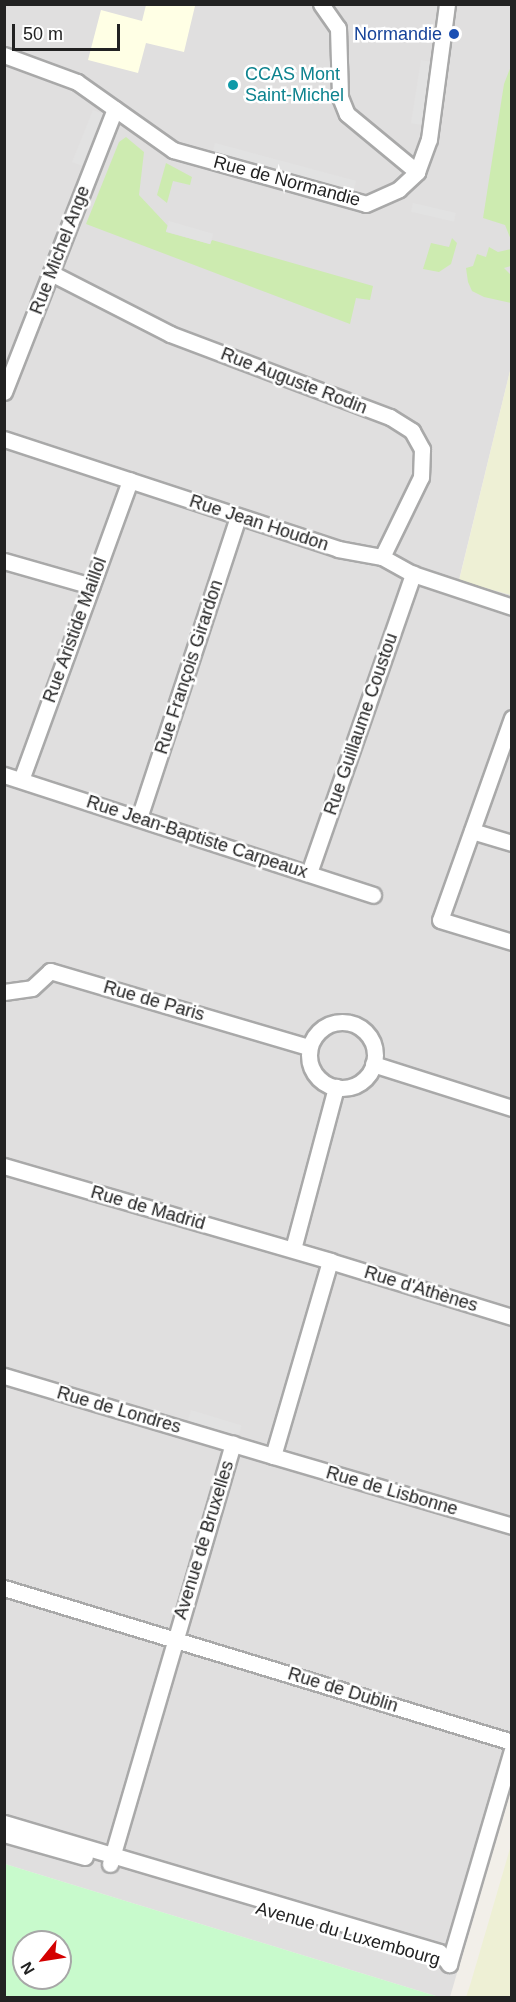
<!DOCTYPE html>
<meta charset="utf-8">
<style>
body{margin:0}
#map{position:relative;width:516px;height:2002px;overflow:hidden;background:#f2efe9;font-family:Arial,sans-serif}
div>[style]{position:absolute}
.residential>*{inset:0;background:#e0dfdf}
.education>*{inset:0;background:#ffffe5}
.farmland>*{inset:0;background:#eef0d5}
.grass>*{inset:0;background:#cdebb0}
.park>*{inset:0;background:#c8facc}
.parking>*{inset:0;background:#e2e2e2;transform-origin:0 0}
.roads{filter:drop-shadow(2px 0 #a9a9a9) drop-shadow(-2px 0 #a9a9a9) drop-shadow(0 2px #a9a9a9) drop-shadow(0 -2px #a9a9a9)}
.minor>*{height:15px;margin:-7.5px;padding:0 7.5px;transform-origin:7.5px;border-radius:7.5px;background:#fff}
.minor>.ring{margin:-7.5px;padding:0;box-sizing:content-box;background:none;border:15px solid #fff;border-radius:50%}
.dots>*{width:16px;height:16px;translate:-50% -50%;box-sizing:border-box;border:3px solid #fff;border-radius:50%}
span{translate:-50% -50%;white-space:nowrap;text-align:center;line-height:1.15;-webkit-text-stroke:5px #fff;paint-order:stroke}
.transit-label{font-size:18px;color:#164399}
.right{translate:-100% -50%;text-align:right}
.culture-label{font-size:18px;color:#0d838f}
.left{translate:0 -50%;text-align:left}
.street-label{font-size:18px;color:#222}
.frame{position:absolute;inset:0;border:6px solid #222;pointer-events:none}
.north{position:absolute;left:12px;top:1930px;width:60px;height:60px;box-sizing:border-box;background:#fff;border:2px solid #a7a7a7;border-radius:50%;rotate:240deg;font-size:16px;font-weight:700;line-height:24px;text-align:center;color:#222}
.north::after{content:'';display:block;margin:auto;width:21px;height:27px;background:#d40000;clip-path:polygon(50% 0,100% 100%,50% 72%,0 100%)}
.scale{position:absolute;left:12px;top:24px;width:108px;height:27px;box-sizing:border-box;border:3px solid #222;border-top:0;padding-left:8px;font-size:18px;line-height:21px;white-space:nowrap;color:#222;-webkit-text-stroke:4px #fff;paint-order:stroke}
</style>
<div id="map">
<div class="residential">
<i style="clip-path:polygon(4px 5px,511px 5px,511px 367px,459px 580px,512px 595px,512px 1784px,450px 1997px,439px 1997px,5px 1864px)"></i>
</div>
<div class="education">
<i style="clip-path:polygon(146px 5px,195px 6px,184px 52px,146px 43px,138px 73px,88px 60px,101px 10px,142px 21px)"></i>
</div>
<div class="farmland">
<i style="clip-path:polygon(511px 367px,511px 595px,459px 581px)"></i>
<i style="clip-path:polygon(511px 1845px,511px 1997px,466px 1997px,471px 1982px)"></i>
</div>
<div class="grass">
<i style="clip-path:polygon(511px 66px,511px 240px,505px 225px,483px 218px,504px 84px)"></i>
<i style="clip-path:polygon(126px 137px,144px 152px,139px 195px,168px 226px,166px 232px,210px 244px,212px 240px,373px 286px,370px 300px,356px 298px,350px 324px,86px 224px,119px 142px)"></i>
<i style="clip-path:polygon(166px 163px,192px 177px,190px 185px,173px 181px,167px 203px,157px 195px)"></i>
<i style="clip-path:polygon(452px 238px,457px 243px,451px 264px,439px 272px,423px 269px,431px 243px,449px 247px)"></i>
<i style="clip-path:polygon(489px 247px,498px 252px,511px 249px,511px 266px,504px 268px,511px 275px,511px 303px,484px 297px,472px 291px,468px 282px,466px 268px,473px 266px,477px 254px,486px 257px)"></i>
</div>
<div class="park">
<i style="clip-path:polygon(evenodd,5px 1864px,439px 1997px,5px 1997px,5px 1864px,24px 1942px,60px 1942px,60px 1978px,24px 1978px,24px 1942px)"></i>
</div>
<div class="parking">
<i style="left:421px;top:60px;width:12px;height:64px;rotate:9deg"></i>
<i style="left:93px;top:110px;width:11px;height:56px;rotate:22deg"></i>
<i style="left:215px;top:143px;width:146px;height:12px;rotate:15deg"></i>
<i style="left:413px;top:203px;width:44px;height:9px;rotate:13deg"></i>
<i style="left:169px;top:221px;width:46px;height:11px;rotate:16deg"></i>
<i style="left:191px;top:1410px;width:53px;height:12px;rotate:17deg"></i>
</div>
<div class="roads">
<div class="minor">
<i style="left:321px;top:4px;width:29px;rotate:55deg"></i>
<i style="left:338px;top:28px;width:69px;rotate:88.3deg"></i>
<i style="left:340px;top:97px;width:18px;rotate:68deg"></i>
<i style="left:347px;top:114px;width:91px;rotate:39.6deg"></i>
<i style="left:4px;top:55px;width:78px;rotate:20.3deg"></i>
<i style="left:77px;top:82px;width:118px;rotate:35.3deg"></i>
<i style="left:173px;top:150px;width:200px;rotate:15.6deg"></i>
<i style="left:366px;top:204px;width:36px;rotate:-24deg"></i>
<i style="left:399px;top:189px;width:25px;rotate:-43deg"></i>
<i style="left:417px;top:172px;width:35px;rotate:-70deg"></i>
<i style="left:429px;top:139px;width:136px;rotate:-82.4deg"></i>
<i style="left:51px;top:273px;width:134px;rotate:27.1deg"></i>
<i style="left:170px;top:334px;width:235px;rotate:20.7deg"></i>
<i style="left:390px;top:417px;width:26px;rotate:32deg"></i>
<i style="left:412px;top:431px;width:21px;rotate:61deg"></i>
<i style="left:422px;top:449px;width:28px;rotate:92deg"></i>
<i style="left:421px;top:477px;width:89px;rotate:116deg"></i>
<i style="left:4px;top:392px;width:304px;rotate:-68.6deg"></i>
<i style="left:4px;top:439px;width:352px;rotate:18.2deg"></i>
<i style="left:338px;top:549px;width:45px;rotate:10.3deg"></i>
<i style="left:382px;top:557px;width:35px;rotate:29deg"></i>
<i style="left:413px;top:574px;width:104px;rotate:18.4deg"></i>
<i style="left:4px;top:561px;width:91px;rotate:16deg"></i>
<i style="left:512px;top:718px;width:214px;rotate:109.6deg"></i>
<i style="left:440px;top:920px;width:75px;rotate:17deg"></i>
<i style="left:4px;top:775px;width:388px;rotate:18deg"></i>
<i style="left:21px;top:780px;width:319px;rotate:-70deg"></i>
<i style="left:139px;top:818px;width:317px;rotate:-71.8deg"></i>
<i style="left:472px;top:831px;width:42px;rotate:16.7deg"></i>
<i style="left:309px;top:873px;width:317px;rotate:-70.8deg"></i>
<i style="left:4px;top:992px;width:28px;rotate:-8deg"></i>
<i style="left:32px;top:988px;width:25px;rotate:-43deg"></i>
<i style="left:50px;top:971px;width:270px;rotate:16.4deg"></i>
<i class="ring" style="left:309px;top:1022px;width:51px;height:51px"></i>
<i style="left:373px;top:1064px;width:146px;rotate:17.6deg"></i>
<i style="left:4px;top:1166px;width:340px;rotate:16.2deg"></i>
<i style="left:330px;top:1261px;width:203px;rotate:106.3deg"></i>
<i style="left:273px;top:1456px;width:281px;rotate:-163.4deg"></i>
<i style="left:293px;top:1249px;width:168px;rotate:-75.1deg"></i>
<i style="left:330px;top:1261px;width:190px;rotate:17.1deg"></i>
<i style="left:273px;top:1456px;width:249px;rotate:16.3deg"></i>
<i style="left:4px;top:1588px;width:531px;rotate:16.86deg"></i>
<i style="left:4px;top:1823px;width:454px;rotate:16.5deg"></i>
<i style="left:439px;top:1952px;width:16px;rotate:50deg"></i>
<i style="left:4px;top:1834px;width:84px;rotate:15.9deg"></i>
<i style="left:110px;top:1864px;width:438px;rotate:-73.7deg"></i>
<i style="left:449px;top:1964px;width:223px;rotate:-73.6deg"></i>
</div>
</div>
<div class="dots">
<i style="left:454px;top:34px;background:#1a4fb4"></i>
<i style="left:233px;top:85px;background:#0f9aa8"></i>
</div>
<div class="transit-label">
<span class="right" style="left:442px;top:34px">Normandie</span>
</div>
<div class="culture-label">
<span class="left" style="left:245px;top:85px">CCAS Mont<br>Saint-Michel</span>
</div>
<div class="street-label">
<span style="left:287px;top:181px;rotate:15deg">Rue de Normandie</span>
<span style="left:60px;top:250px;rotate:-69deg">Rue Michel Ange</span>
<span style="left:294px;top:381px;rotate:21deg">Rue Auguste Rodin</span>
<span style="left:259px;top:523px;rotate:18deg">Rue Jean Houdon</span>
<span style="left:75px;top:630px;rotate:-70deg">Rue Aristide Maillol</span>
<span style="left:189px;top:667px;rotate:-72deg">Rue François Girardon</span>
<span style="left:361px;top:724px;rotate:-71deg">Rue Guillaume Coustou</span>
<span style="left:197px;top:837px;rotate:18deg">Rue Jean-Baptiste Carpeaux</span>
<span style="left:154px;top:1001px;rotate:16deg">Rue de Paris</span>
<span style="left:148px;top:1208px;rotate:16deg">Rue de Madrid</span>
<span style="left:421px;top:1289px;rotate:17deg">Rue d'Athènes</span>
<span style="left:119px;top:1410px;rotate:16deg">Rue de Londres</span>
<span style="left:392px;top:1491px;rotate:16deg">Rue de Lisbonne</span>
<span style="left:204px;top:1540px;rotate:-73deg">Avenue de Bruxelles</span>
<span style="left:343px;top:1690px;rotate:17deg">Rue de Dublin</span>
<span style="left:348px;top:1934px;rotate:16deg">Avenue du Luxembourg</span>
</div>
<div class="frame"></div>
<div class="north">N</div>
<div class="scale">50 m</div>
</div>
